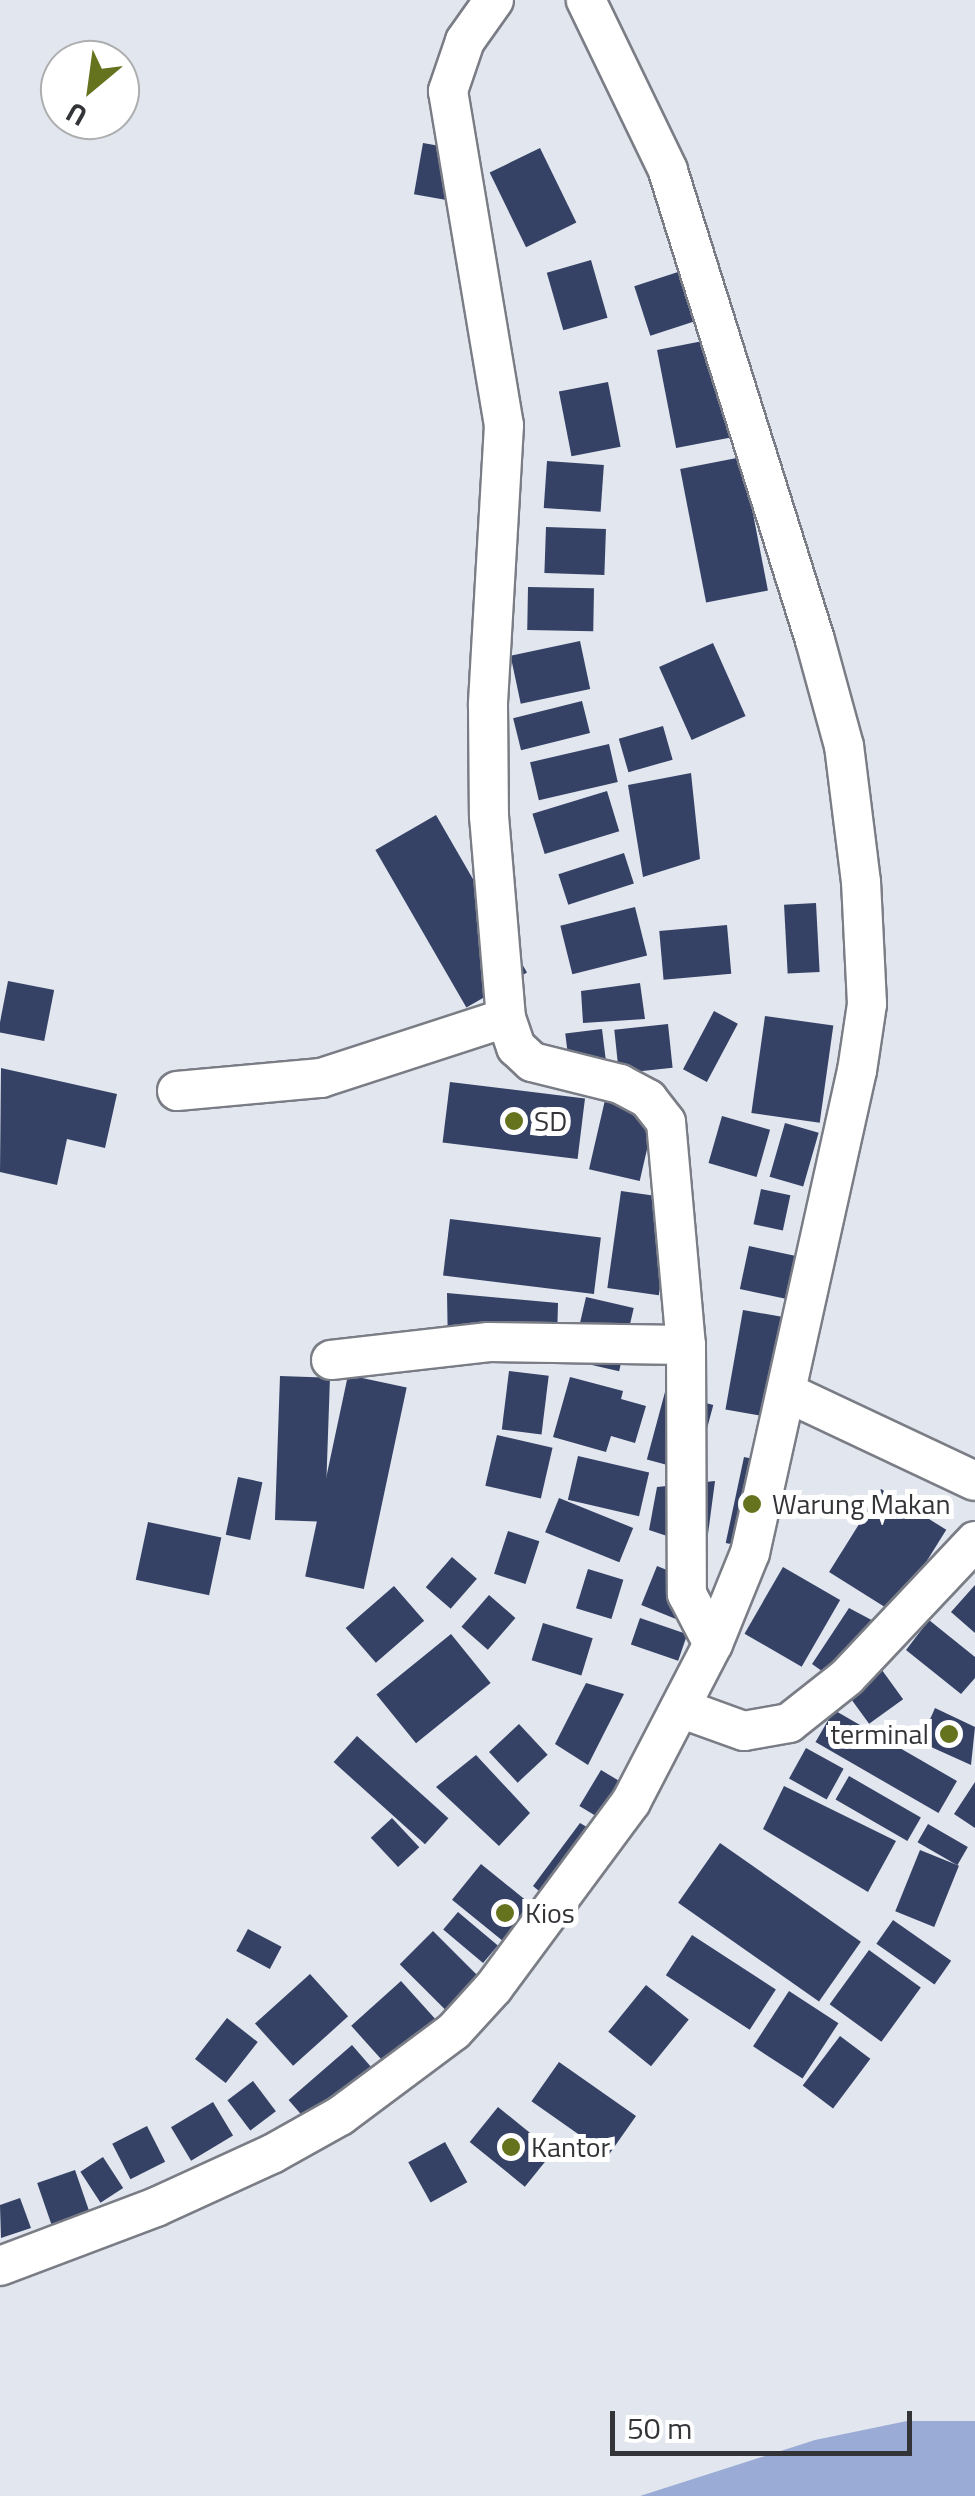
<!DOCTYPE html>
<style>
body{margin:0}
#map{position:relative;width:975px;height:2496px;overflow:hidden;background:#e2e6ef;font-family:"Titillium Web",sans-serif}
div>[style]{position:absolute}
.water>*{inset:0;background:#9aabd5}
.building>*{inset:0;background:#354266;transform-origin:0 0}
.roads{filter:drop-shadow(2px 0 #7a7d85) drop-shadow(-2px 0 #7a7d85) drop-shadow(0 2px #7a7d85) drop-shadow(0 -2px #7a7d85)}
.minor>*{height:38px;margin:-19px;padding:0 19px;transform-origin:19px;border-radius:19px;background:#fff}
.dots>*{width:28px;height:28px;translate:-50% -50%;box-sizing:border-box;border:5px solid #fff;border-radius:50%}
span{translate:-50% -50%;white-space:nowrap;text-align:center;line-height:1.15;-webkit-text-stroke:10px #fff;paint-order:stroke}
.poi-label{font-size:28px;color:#333438}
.left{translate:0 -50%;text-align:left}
.right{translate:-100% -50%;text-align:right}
.north{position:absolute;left:40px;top:40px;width:100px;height:100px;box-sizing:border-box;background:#fff;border:2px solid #adaeaf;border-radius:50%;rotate:209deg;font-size:28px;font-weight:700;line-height:40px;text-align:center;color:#333438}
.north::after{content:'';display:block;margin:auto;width:35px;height:45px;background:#66731e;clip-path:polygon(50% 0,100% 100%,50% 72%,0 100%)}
.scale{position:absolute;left:610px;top:2411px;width:302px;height:45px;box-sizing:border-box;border:5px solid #333438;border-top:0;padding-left:12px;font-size:30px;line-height:35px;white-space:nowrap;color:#333438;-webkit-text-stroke:8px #fff;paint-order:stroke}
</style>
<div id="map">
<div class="water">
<i style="clip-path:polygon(907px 2421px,975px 2421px,975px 2496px,640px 2496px,815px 2440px)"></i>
</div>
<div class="building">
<i style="left:423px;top:143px;width:50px;height:52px;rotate:10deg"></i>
<i style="left:540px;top:148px;width:83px;height:56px;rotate:64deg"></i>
<i style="left:591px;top:260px;width:60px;height:46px;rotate:74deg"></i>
<i style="left:678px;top:272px;width:52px;height:46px;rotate:72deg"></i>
<i style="left:713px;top:339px;width:100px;height:57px;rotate:79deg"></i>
<i style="left:608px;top:382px;width:66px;height:50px;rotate:79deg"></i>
<i style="left:742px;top:457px;width:136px;height:63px;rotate:79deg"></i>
<i style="left:547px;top:461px;width:57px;height:47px;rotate:4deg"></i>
<i style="left:546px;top:527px;width:60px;height:46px;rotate:2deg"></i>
<i style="left:528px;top:587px;width:66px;height:43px;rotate:1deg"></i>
<i style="left:580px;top:641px;width:49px;height:71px;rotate:78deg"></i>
<i style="left:713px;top:643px;width:80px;height:59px;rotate:66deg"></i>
<i style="left:582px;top:701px;width:33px;height:71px;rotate:76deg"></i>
<i style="left:663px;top:726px;width:35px;height:46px;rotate:74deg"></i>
<i style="left:609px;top:744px;width:39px;height:81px;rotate:77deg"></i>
<i style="clip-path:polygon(691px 773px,700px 859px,643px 877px,628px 785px)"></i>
<i style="left:607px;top:791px;width:42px;height:78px;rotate:73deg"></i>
<i style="left:436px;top:815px;width:182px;height:70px;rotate:60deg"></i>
<i style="left:624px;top:853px;width:32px;height:69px;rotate:72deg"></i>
<i style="left:816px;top:903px;width:69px;height:32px;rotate:87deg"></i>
<i style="left:635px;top:907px;width:50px;height:77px;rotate:76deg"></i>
<i style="left:727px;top:925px;width:49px;height:68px;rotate:85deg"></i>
<i style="left:8px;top:981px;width:47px;height:52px;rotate:11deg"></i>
<i style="clip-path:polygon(640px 983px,645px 1019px,583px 1023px,581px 991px)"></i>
<i style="left:714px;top:1011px;width:27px;height:66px;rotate:28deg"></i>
<i style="left:765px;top:1016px;width:69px;height:98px;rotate:8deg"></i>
<i style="left:668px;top:1024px;width:44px;height:54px;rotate:84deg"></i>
<i style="left:602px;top:1029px;width:46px;height:37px;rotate:83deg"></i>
<i style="clip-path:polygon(1px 1068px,117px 1094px,105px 1148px,67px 1139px,57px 1185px,0 1172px)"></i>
<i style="left:450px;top:1082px;width:136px;height:61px;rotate:7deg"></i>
<i style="left:605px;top:1100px;width:52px;height:71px;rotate:13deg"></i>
<i style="left:722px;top:1116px;width:50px;height:49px;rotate:16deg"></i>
<i style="left:785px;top:1123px;width:35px;height:56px;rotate:16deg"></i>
<i style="left:761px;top:1189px;width:30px;height:36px;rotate:12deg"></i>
<i style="left:621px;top:1191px;width:52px;height:98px;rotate:8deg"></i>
<i style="left:450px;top:1219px;width:152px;height:57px;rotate:7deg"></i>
<i style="left:749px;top:1246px;width:54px;height:44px;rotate:12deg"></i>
<i style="clip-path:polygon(447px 1293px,558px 1303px,557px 1342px,448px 1351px)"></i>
<i style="left:586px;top:1297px;width:49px;height:65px;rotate:13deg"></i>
<i style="left:743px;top:1310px;width:61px;height:101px;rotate:10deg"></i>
<i style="left:509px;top:1371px;width:40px;height:59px;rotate:7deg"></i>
<i style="left:348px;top:1375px;width:60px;height:206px;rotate:12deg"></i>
<i style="left:280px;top:1376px;width:50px;height:144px;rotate:2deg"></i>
<i style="clip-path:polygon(570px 1377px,623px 1391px,621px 1399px,646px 1406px,635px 1443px,611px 1436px,606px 1452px,553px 1437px)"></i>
<i style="left:665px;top:1392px;width:50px;height:70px;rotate:15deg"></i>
<i style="left:497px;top:1435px;width:57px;height:52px;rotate:13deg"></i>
<i style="left:578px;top:1456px;width:73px;height:45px;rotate:13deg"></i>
<i style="left:744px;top:1457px;width:35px;height:88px;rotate:12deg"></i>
<i style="left:238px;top:1477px;width:25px;height:59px;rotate:12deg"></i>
<i style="clip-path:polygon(715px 1481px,706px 1549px,649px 1530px,657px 1487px)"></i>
<i style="left:881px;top:1489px;width:77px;height:98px;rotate:32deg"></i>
<i style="left:559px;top:1498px;width:80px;height:37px;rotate:22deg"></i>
<i style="left:148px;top:1522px;width:75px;height:59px;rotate:12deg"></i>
<i style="left:508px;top:1531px;width:33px;height:45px;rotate:18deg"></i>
<i style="left:452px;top:1557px;width:33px;height:40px;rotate:41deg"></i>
<i style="left:657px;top:1566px;width:42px;height:42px;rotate:22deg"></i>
<i style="left:783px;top:1567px;width:66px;height:77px;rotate:30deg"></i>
<i style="left:588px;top:1569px;width:37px;height:41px;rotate:17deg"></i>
<i style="clip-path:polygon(975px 1585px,975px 1633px,951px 1612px)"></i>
<i style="left:394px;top:1586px;width:46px;height:64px;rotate:49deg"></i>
<i style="left:489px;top:1595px;width:35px;height:42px;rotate:41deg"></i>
<i style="clip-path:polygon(849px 1608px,881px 1625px,836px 1681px,812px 1664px)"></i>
<i style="left:640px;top:1618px;width:50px;height:28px;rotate:19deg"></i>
<i style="clip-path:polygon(929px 1620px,975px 1657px,975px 1678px,961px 1694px,906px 1650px)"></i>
<i style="left:543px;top:1623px;width:52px;height:39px;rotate:17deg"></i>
<i style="left:451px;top:1634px;width:63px;height:96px;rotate:51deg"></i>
<i style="left:879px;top:1666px;width:41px;height:42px;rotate:54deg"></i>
<i style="clip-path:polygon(586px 1683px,624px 1694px,588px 1765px,555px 1744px)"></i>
<i style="clip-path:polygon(935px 1708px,975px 1727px,971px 1765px,920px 1742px)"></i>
<i style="left:834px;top:1710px;width:142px;height:37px;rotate:30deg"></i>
<i style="left:519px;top:1724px;width:42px;height:41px;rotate:47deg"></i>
<i style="left:357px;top:1736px;width:123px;height:35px;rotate:42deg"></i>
<i style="left:806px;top:1748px;width:43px;height:35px;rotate:29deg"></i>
<i style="clip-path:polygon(476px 1755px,530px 1813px,499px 1846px,436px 1787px)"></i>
<i style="left:601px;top:1770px;width:47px;height:42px;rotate:31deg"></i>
<i style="left:849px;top:1776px;width:83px;height:27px;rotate:30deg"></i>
<i style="clip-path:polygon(975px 1782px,975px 1828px,954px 1814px)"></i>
<i style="clip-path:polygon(784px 1786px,896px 1841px,868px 1892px,763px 1829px)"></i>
<i style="left:392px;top:1818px;width:40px;height:29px;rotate:47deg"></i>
<i style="clip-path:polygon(580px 1823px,614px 1843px,566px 1914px,533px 1886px)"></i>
<i style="left:928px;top:1824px;width:46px;height:21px;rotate:30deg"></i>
<i style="left:720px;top:1843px;width:172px;height:73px;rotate:35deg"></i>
<i style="left:920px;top:1850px;width:42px;height:66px;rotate:22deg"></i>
<i style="left:481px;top:1864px;width:96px;height:46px;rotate:39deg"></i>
<i style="left:458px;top:1912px;width:52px;height:23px;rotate:40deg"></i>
<i style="left:893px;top:1920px;width:71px;height:29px;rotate:35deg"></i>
<i style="left:248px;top:1929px;width:38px;height:25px;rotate:28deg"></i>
<i style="left:433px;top:1931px;width:86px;height:47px;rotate:45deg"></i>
<i style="left:692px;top:1935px;width:100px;height:48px;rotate:33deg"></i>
<i style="left:869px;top:1950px;width:64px;height:67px;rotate:36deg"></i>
<i style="left:310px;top:1974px;width:57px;height:74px;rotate:48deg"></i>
<i style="left:401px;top:1981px;width:62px;height:67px;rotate:48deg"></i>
<i style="left:646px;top:1985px;width:55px;height:60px;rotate:39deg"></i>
<i style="left:789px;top:1991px;width:59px;height:66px;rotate:33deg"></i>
<i style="left:227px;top:2018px;width:39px;height:52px;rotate:38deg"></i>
<i style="left:840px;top:2036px;width:38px;height:62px;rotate:37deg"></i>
<i style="left:352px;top:2045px;width:50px;height:84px;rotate:49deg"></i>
<i style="left:559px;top:2062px;width:94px;height:48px;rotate:35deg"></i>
<i style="left:253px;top:2081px;width:38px;height:32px;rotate:53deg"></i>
<i style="left:213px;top:2102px;width:39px;height:49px;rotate:59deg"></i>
<i style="left:498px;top:2107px;width:71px;height:45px;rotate:39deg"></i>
<i style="left:147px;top:2126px;width:40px;height:39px;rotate:63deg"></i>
<i style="left:445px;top:2142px;width:46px;height:42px;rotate:61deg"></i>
<i style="left:103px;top:2157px;width:37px;height:27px;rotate:57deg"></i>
<i style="left:75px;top:2170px;width:46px;height:40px;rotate:71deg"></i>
<i style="clip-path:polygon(20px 2198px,31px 2228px,1px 2238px,0 2205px)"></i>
</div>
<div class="roads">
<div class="minor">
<i style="left:494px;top:0;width:50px;rotate:125.3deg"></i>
<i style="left:465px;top:41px;width:53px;rotate:108.8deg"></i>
<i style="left:448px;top:91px;width:339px;rotate:80.5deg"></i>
<i style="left:504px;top:425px;width:281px;rotate:93.3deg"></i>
<i style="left:488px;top:706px;width:110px;rotate:89.5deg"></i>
<i style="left:489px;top:816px;width:203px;rotate:85.2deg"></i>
<i style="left:506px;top:1018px;width:31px;rotate:71deg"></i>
<i style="left:516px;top:1047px;width:22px;rotate:43deg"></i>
<i style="left:532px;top:1062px;width:91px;rotate:14deg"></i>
<i style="left:620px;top:1084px;width:32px;rotate:28deg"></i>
<i style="left:648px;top:1099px;width:29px;rotate:52deg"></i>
<i style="left:666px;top:1122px;width:224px;rotate:84.9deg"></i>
<i style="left:686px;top:1345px;width:249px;rotate:89.8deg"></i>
<i style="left:687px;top:1594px;width:56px;rotate:62.5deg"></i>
<i style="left:177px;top:1091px;width:145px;rotate:-5.2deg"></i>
<i style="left:321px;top:1078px;width:194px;rotate:-18deg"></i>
<i style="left:331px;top:1360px;width:159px;rotate:-6.5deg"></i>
<i style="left:489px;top:1342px;width:197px;rotate:0.9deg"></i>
<i style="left:790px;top:1394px;width:204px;rotate:25.2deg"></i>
<i style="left:680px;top:1708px;width:68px;rotate:19.8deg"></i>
<i style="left:744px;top:1731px;width:46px;rotate:-10.1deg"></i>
<i style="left:789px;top:1723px;width:74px;rotate:-38.4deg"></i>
<i style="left:847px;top:1677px;width:187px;rotate:-46.7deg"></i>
<i style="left:0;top:2266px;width:167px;rotate:-20.7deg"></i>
<i style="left:156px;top:2207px;width:128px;rotate:-24.6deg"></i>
<i style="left:272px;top:2154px;width:78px;rotate:-29.2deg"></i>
<i style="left:340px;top:2116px;width:142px;rotate:-36.7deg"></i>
<i style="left:454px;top:2031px;width:59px;rotate:-47.7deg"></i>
<i style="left:494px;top:1987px;width:230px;rotate:-53.5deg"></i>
<i style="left:631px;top:1802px;width:178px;rotate:-62.6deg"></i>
<i style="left:713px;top:1644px;width:98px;rotate:-67.9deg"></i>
<i style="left:750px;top:1553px;width:494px;rotate:-77.5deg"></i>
<i style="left:857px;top:1071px;width:68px;rotate:-81.5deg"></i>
<i style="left:867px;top:1004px;width:122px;rotate:-92.8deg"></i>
<i style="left:861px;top:882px;width:137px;rotate:-97.1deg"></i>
<i style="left:844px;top:746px;width:110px;rotate:-105.3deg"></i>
<i style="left:815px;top:640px;width:492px;rotate:-107.4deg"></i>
<i style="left:668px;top:170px;width:189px;rotate:-115.8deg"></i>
</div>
</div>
<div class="dots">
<i style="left:514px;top:1121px;background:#66731e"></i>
<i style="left:752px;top:1504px;background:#66731e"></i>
<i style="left:949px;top:1734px;background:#66731e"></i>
<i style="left:505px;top:1913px;background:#66731e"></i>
<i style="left:511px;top:2147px;background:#66731e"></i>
</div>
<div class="poi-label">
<span class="left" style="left:534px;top:1121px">SD</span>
<span class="left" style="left:772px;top:1504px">Warung Makan</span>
<span class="right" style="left:929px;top:1734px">terminal</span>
<span class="left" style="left:525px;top:1913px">Kios</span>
<span class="left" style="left:531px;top:2147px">Kantor</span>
</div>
<div class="north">U</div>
<div class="scale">50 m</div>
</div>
